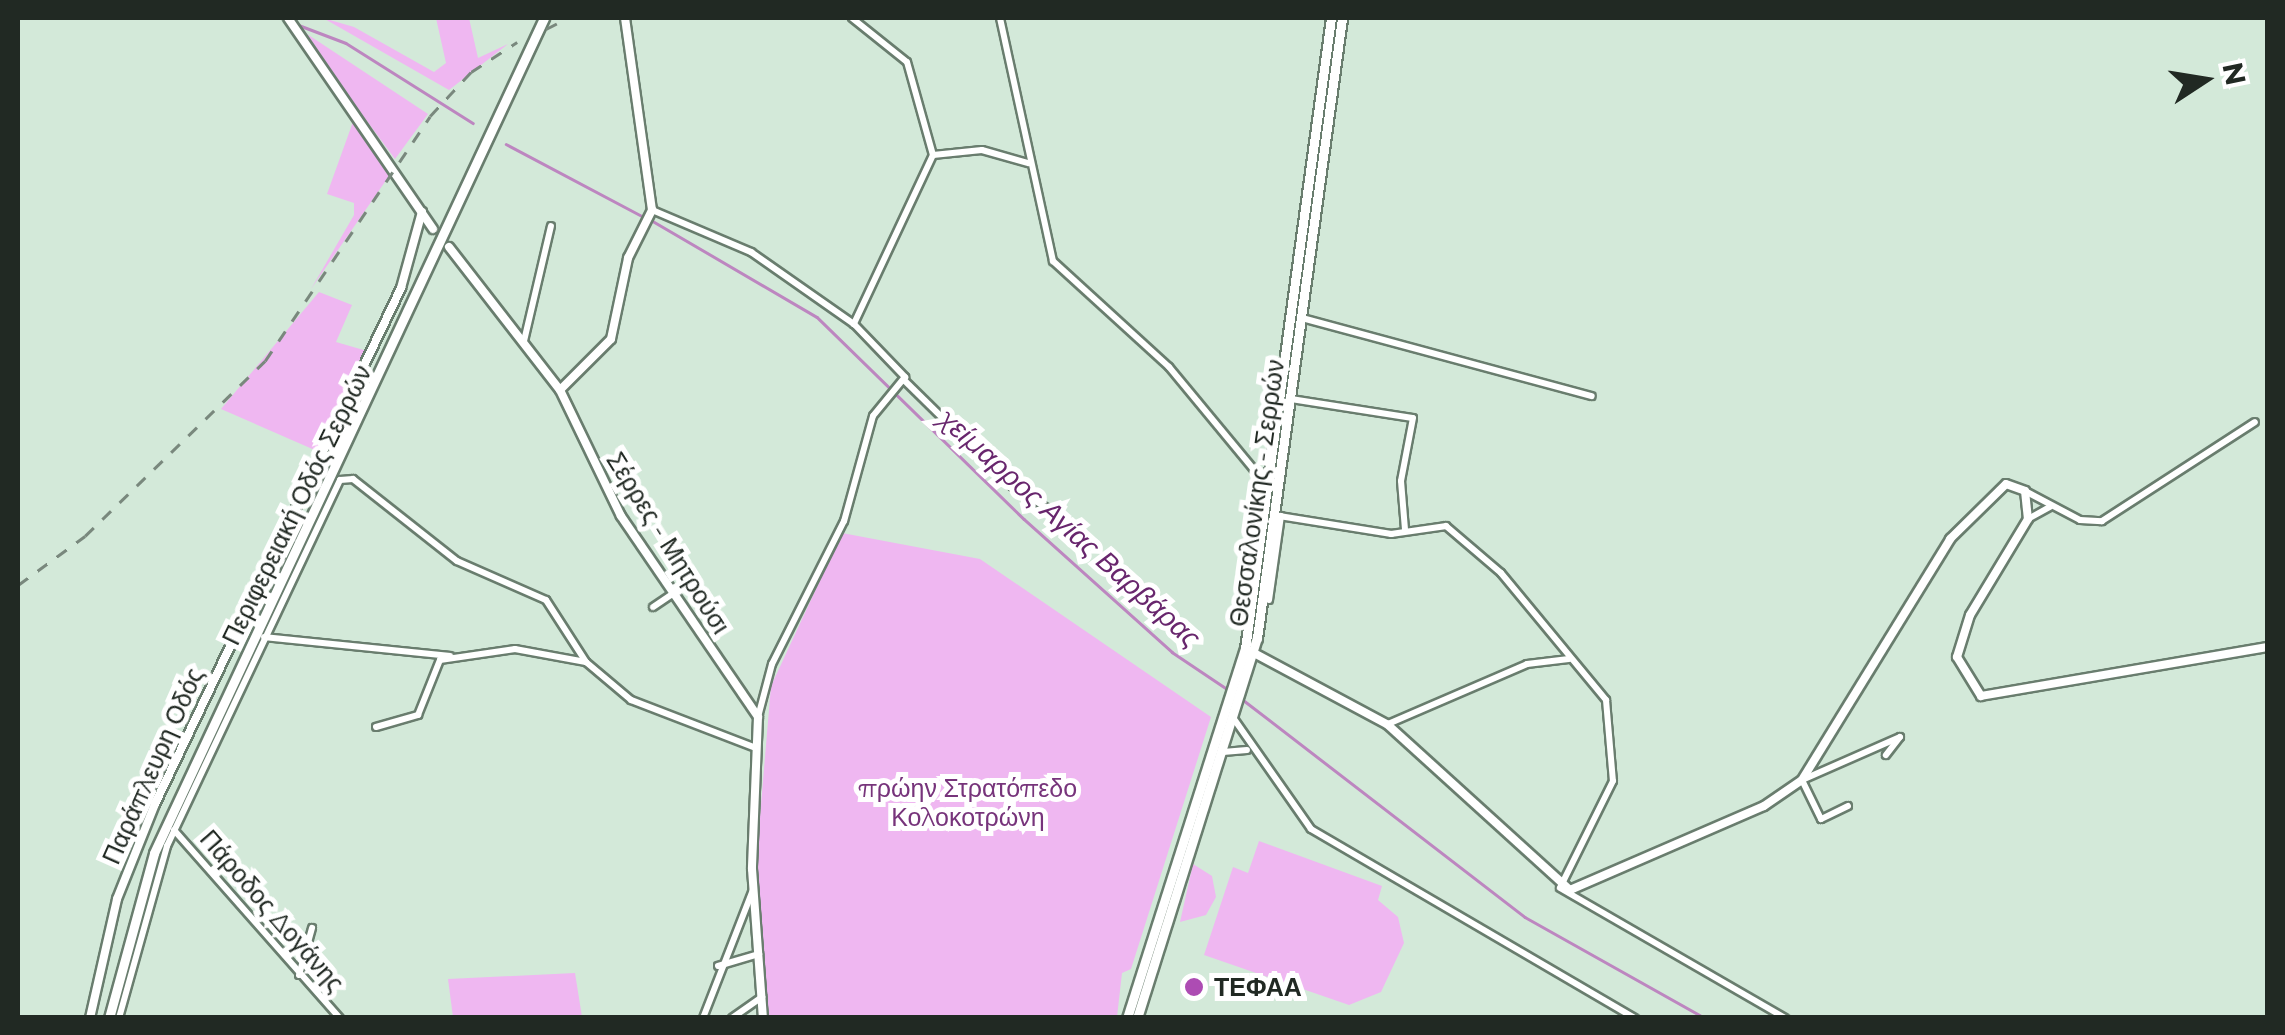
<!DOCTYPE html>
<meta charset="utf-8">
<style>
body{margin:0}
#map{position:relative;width:2285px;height:1035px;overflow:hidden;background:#d3e9d9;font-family:Montserrat,sans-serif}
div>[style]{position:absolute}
.green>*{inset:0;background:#efb7f1}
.stream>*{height:2.5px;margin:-1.25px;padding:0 1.25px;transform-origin:1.25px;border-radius:1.25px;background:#bd86c0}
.roads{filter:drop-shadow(2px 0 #697d6e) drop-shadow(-2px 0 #697d6e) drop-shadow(0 2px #697d6e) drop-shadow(0 -2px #697d6e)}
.minor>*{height:6px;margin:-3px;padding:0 3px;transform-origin:3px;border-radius:3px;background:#fff}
.tertiary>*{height:8px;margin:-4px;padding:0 4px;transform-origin:4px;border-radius:4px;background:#fff}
.secondary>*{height:9px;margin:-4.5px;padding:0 4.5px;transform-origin:4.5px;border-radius:4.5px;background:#fff}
.primary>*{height:9px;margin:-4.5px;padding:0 4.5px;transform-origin:4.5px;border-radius:4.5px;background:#fff}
.rail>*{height:2.5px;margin-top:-1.25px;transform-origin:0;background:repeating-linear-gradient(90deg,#79887d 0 12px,transparent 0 24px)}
.dots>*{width:28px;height:28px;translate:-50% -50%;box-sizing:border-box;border:5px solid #fff;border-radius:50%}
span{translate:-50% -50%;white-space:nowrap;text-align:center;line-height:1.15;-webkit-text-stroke:10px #fff;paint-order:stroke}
.street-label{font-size:25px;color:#212923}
.park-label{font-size:25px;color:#77347b}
.poi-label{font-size:25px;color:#212923;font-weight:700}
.left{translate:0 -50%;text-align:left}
.water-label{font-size:28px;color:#68266d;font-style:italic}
.frame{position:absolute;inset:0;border:20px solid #212923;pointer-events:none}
.north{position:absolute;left:2155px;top:30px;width:100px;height:100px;-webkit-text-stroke:8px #fff;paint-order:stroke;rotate:78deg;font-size:28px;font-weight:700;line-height:40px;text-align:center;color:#212923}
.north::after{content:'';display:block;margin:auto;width:35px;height:45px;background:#212923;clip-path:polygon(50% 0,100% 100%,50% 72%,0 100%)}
</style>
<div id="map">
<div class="green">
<i style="clip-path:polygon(323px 18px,354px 27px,434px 72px,446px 63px,436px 18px,469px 18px,478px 58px,508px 44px,449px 90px)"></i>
<i style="clip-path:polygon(307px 34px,428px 114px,395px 159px,358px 109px)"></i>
<i style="clip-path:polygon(354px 119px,389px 176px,311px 289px,354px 215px,354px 203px,327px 194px)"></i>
<i style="clip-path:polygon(319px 292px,352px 305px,336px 342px,367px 351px,317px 451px,221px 409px)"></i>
<i style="clip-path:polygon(842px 533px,980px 559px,1211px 717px,1131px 969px,1122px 973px,1117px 1017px,769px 1018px,756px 864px,771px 686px)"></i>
<i style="clip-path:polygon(1259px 841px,1382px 886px,1378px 900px,1398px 917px,1404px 943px,1381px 992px,1349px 1005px,1204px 955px,1233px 867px,1248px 873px)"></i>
<i style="clip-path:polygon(1193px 864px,1212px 876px,1216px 897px,1206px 915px,1180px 922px)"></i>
<i style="clip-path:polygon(575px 973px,582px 1017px,453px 1017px,448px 979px)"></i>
</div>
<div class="stream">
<i style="left:296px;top:24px;width:53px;rotate:20.8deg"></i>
<i style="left:346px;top:43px;width:150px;rotate:32.2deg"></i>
<i style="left:506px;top:144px;width:156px;rotate:27.9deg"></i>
<i style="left:651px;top:220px;width:192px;rotate:30.3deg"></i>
<i style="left:817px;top:317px;width:289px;rotate:44.3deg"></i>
<i style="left:1024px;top:519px;width:199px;rotate:41.9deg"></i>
<i style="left:1172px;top:652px;width:66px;rotate:33.9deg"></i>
<i style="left:1242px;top:699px;width:357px;rotate:37.6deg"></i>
<i style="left:1525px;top:917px;width:206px;rotate:29.3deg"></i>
</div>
<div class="roads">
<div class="minor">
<i style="left:852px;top:18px;width:70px;rotate:38.7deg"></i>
<i style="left:907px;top:62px;width:97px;rotate:74.4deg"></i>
<i style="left:933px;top:155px;width:187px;rotate:115.1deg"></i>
<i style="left:1000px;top:18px;width:249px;rotate:77.7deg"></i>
<i style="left:1053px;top:261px;width:157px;rotate:42.4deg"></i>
<i style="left:1169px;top:367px;width:157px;rotate:50.4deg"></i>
<i style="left:933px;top:155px;width:49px;rotate:-5.8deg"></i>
<i style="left:982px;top:150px;width:48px;rotate:15.8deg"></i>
<i style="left:652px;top:210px;width:108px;rotate:23deg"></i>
<i style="left:751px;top:252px;width:126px;rotate:35deg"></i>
<i style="left:854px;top:324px;width:74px;rotate:46.1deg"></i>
<i style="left:905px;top:377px;width:50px;rotate:129.4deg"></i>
<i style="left:873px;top:416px;width:109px;rotate:105.4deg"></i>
<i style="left:844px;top:521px;width:160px;rotate:116.7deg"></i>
<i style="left:772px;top:664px;width:55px;rotate:104.8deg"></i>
<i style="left:1302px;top:318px;width:300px;rotate:15.1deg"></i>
<i style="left:524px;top:341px;width:118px;rotate:-76.8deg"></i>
<i style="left:905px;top:381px;width:151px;rotate:44.5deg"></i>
<i style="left:1013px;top:487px;width:53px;rotate:31.9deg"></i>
<i style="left:1291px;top:399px;width:123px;rotate:8.9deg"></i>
<i style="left:1413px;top:418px;width:64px;rotate:100.8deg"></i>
<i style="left:1401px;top:481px;width:49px;rotate:85.3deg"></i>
<i style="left:2025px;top:491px;width:62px;rotate:27.8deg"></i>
<i style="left:2080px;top:520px;width:22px;rotate:3deg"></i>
<i style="left:2102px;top:521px;width:182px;rotate:-32.9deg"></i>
<i style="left:1273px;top:515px;width:120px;rotate:9.1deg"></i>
<i style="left:1391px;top:534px;width:56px;rotate:-8.3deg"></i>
<i style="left:1446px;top:526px;width:72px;rotate:40.5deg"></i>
<i style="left:1501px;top:573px;width:165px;rotate:50.4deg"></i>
<i style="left:1606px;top:700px;width:81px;rotate:85.1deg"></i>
<i style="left:1613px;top:781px;width:119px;rotate:116.4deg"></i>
<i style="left:1560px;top:888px;width:260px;rotate:30deg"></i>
<i style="left:2028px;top:519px;width:25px;rotate:-29deg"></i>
<i style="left:1269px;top:600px;width:85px;rotate:-81.9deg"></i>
<i style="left:653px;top:607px;width:23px;rotate:-34deg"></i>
<i style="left:264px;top:637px;width:187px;rotate:5.8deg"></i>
<i style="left:1234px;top:719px;width:134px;rotate:55deg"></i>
<i style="left:1311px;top:829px;width:375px;rotate:30.3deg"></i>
<i style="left:1388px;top:724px;width:151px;rotate:-23.3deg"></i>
<i style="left:1527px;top:664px;width:42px;rotate:-6.8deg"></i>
<i style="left:376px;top:727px;width:44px;rotate:-15.9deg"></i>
<i style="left:418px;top:715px;width:59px;rotate:-68.2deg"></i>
<i style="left:440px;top:660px;width:76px;rotate:-8.3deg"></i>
<i style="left:515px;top:649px;width:72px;rotate:10.4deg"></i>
<i style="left:586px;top:662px;width:59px;rotate:40.2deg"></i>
<i style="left:631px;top:700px;width:134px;rotate:21deg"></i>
<i style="left:1223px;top:752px;width:24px;rotate:-5deg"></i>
<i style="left:1848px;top:806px;width:30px;rotate:154deg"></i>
<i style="left:1821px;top:819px;width:43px;rotate:-116deg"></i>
<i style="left:1802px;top:780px;width:107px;rotate:-23.7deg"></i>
<i style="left:1900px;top:737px;width:23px;rotate:128deg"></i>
<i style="left:174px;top:830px;width:251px;rotate:48.6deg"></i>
<i style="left:718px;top:966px;width:43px;rotate:-16.3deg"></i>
<i style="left:299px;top:975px;width:49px;rotate:-74.5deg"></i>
<i style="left:119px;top:1018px;width:179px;rotate:-74.4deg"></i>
<i style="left:167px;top:846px;width:405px;rotate:-64.7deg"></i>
<i style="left:340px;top:480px;width:13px;rotate:-4deg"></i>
<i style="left:353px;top:479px;width:132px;rotate:38.3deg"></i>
<i style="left:457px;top:561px;width:97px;rotate:23.7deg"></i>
<i style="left:546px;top:600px;width:74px;rotate:57.2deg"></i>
<i style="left:703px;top:1018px;width:137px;rotate:-68.7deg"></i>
<i style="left:732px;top:1018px;width:37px;rotate:-35deg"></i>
</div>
<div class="tertiary">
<i style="left:288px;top:18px;width:256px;rotate:55.5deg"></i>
<i style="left:449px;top:247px;width:181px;rotate:52.2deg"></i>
<i style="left:560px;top:390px;width:140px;rotate:64.2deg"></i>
<i style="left:621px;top:516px;width:243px;rotate:55.7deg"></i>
<i style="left:758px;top:717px;width:152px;rotate:92.3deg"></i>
<i style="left:752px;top:869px;width:149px;rotate:85.8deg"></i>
<i style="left:560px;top:390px;width:72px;rotate:-45deg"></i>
<i style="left:611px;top:339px;width:83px;rotate:-78.1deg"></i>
<i style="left:628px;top:258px;width:54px;rotate:-63.4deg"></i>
<i style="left:652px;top:210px;width:194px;rotate:-98deg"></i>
<i style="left:1254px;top:653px;width:152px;rotate:28.2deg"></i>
<i style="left:1388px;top:725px;width:246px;rotate:42.2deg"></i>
<i style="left:1570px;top:890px;width:211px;rotate:-23.4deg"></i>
<i style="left:1764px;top:806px;width:46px;rotate:-34.4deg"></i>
<i style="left:1802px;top:780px;width:283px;rotate:-58.4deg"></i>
<i style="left:1950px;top:539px;width:78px;rotate:-44.5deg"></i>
<i style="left:2006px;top:484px;width:20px;rotate:20deg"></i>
<i style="left:2025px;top:491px;width:28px;rotate:84deg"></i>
<i style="left:2028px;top:519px;width:112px;rotate:121.1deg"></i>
<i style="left:1970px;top:615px;width:44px;rotate:107.2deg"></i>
<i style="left:1957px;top:657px;width:46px;rotate:58.4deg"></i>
<i style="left:1981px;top:696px;width:291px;rotate:-9.7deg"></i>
<i style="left:90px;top:1018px;width:122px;rotate:-77.2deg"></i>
<i style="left:117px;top:899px;width:102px;rotate:-68.2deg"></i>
<i style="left:155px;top:804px;width:572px;rotate:-64.51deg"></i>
<i style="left:401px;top:288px;width:79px;rotate:-74.6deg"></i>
</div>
<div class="secondary">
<i style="left:1127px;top:1018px;width:387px;rotate:-72.3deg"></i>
<i style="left:1245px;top:649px;width:637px;rotate:-82.24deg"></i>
<i style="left:1137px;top:1018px;width:398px;rotate:-72.5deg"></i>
<i style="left:1257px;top:638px;width:626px;rotate:-82.19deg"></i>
</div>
<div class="primary">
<i style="left:109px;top:1018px;width:171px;rotate:-74.7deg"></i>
<i style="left:154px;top:853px;width:922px;rotate:-64.96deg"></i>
</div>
</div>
<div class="rail">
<i style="left:546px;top:29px;width:25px;rotate:-27deg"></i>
<i style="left:18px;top:585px;width:83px;rotate:-36.2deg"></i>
<i style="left:85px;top:536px;width:251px;rotate:-44.2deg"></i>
<i style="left:265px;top:361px;width:295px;rotate:-56deg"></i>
<i style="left:430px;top:116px;width:60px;rotate:-47deg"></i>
<i style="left:471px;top:72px;width:55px;rotate:-33.1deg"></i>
</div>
<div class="dots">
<i style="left:1194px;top:987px;background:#ad4cb3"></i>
</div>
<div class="street-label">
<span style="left:1257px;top:493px;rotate:-82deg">Θεσσαλονίκης - Σερρών</span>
<span style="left:297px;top:505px;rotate:-64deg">Περιφερειακή Οδός Σερρών</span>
<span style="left:668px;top:543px;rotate:58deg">Σέρρες - Μητρούσι</span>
<span style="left:153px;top:766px;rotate:-66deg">Παράπλευρη Οδός</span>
<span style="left:272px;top:911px;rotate:49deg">Πάροδος Δογάνης</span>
</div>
<div class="park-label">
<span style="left:968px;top:803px">πρώην Στρατόπεδο<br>Κολοκοτρώνη</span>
</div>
<div class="poi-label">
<span class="left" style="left:1214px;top:987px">ΤΕΦΑΑ</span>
</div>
<div class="water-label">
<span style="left:1070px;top:528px;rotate:42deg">χείμαρρος Αγίας Βαρβάρας</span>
</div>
<div class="frame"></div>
<div class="north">N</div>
</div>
